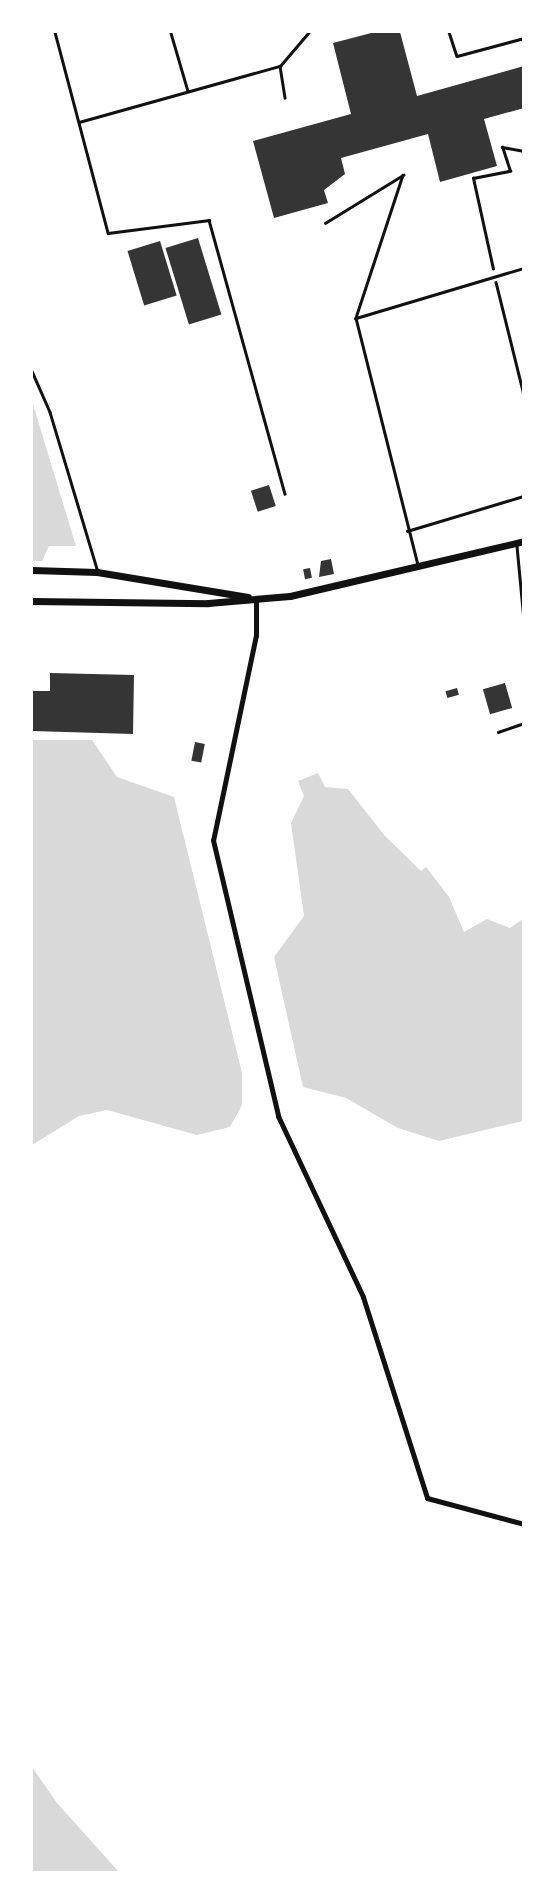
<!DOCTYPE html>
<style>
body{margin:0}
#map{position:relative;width:555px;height:1904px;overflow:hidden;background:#fff;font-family:Mulish,sans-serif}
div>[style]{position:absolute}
.water>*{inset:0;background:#d9d9d9}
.building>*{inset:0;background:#353535;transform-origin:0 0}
.path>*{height:2.5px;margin:-1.25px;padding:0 1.25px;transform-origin:1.25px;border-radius:1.25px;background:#111}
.service>*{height:2.5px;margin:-1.25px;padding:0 1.25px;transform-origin:1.25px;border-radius:1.25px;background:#111}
.minor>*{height:5px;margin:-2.5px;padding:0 2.5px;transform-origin:2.5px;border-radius:2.5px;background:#111}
.tertiary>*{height:7px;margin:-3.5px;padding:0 3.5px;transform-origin:3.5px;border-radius:3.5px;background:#111}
span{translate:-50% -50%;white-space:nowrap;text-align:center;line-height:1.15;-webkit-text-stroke:7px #fff;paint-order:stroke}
.frame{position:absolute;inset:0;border:33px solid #fff;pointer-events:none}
</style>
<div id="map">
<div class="water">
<i style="clip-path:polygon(32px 401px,76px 546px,49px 546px,42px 561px,32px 561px)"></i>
<i style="clip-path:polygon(32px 740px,92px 740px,117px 777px,174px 797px,242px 1073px,242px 1105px,230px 1127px,197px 1135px,107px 1110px,79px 1116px,32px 1145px)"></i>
<i style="clip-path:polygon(318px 773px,325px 787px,348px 789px,385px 836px,421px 871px,426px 867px,449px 897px,464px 932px,487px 919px,510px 928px,523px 919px,523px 1121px,439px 1141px,398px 1128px,346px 1098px,303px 1087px,274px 957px,304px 916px,291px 823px,304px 796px,298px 781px)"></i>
<i style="clip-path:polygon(32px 1767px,57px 1803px,119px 1872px,32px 1872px)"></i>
</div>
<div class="building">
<i style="clip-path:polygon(375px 32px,400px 32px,417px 96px,524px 66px,524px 108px,484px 119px,497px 166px,440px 182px,428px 134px,341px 158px,345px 174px,324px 190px,328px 203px,274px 218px,253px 141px,351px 114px,333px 43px)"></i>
<i style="left:198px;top:238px;width:80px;height:34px;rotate:73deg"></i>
<i style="left:160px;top:241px;width:57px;height:34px;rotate:73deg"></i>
<i style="left:269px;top:485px;width:22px;height:19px;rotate:72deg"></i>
<i style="clip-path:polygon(331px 559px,334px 574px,319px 577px,321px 561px)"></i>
<i style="left:310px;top:568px;width:10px;height:7px;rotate:79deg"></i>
<i style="clip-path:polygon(50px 673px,134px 675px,133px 734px,32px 731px,32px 691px,50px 691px)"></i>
<i style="left:505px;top:683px;width:26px;height:23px;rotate:74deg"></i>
<i style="left:457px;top:688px;width:7px;height:12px;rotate:74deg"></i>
<i style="left:195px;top:742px;width:10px;height:19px;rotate:11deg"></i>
</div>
<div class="path">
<i style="left:493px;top:269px;width:93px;rotate:-102.4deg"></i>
<i style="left:473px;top:178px;width:38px;rotate:-11deg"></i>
<i style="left:510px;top:171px;width:25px;rotate:-108deg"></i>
<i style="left:502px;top:147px;width:22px;rotate:10deg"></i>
<i style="left:496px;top:282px;width:116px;rotate:76.1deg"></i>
</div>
<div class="service">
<i style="left:55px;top:32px;width:208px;rotate:75.2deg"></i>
<i style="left:108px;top:233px;width:102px;rotate:-7.3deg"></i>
<i style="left:209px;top:220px;width:284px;rotate:74.5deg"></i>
<i style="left:449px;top:32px;width:25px;rotate:72deg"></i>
<i style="left:457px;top:56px;width:69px;rotate:-15deg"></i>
<i style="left:171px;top:33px;width:60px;rotate:73.7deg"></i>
<i style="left:280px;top:66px;width:32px;rotate:81deg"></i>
<i style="left:79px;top:122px;width:209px;rotate:-15.6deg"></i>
<i style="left:280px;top:66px;width:45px;rotate:-49.5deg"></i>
<i style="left:325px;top:223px;width:92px;rotate:-31.6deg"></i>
<i style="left:403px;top:175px;width:151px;rotate:108.2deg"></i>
<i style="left:356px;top:318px;width:255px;rotate:75.9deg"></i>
<i style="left:356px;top:318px;width:175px;rotate:-16.6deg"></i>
<i style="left:32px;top:371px;width:45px;rotate:66.3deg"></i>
<i style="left:50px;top:412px;width:164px;rotate:73.3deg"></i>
<i style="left:407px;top:531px;width:122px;rotate:-16.7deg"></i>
<i style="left:517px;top:546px;width:74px;rotate:84.6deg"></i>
<i style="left:498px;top:732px;width:28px;rotate:-19deg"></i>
</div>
<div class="minor">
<i style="left:256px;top:599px;width:36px;rotate:90deg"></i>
<i style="left:256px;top:635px;width:209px;rotate:101.8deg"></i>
<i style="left:213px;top:840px;width:284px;rotate:76.7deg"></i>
<i style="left:278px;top:1116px;width:200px;rotate:64.8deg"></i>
<i style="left:363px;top:1297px;width:211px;rotate:72.3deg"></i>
<i style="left:427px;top:1498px;width:100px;rotate:15deg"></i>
</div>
<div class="tertiary">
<i style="left:32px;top:570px;width:65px;rotate:1.8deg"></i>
<i style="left:97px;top:572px;width:153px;rotate:9.4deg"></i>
<i style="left:32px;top:601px;width:176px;rotate:0.7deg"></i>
<i style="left:208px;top:603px;width:82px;rotate:-4.9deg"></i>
<i style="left:290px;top:596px;width:240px;rotate:-13.2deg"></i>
</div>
<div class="frame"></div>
</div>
